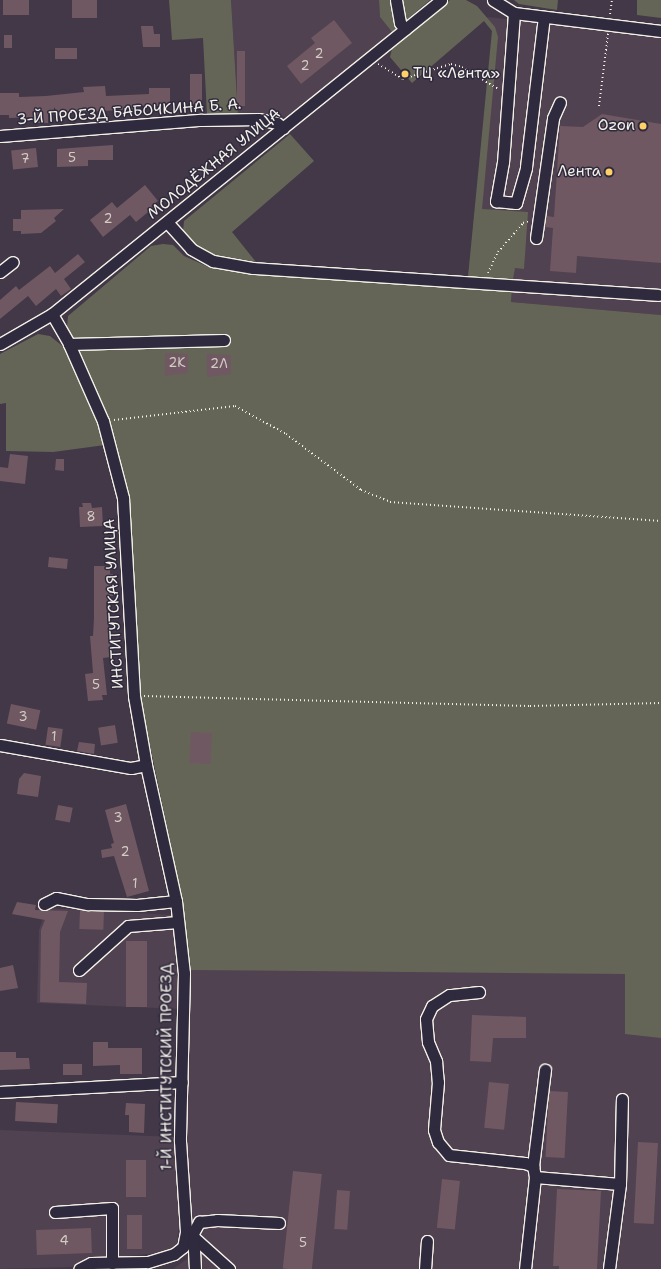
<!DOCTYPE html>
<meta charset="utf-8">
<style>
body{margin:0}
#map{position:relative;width:661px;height:1269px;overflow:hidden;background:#423848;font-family:"Shantell Sans",sans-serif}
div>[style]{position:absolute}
.built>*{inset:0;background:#504250}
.green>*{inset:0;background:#646557}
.building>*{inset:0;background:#6f5862;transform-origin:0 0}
.path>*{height:2px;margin-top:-1px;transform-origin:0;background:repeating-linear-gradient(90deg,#f4f1e8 0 1px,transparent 0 4px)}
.roads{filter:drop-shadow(1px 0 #f4f1e8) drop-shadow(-1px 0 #f4f1e8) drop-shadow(0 1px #f4f1e8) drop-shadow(0 -1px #f4f1e8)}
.minor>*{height:11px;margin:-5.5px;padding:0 5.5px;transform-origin:5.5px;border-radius:5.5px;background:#2f2a3d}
.dots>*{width:11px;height:11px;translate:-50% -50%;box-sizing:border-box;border:2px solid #2f2a3d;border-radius:50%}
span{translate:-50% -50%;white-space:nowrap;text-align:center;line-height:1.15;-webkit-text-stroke:3px #2f2a3d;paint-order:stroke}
.number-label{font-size:13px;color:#d3cbc6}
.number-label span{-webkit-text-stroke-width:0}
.poi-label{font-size:15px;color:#f4f1e8}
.left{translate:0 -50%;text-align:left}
.right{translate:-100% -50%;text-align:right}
.street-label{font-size:15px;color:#f4f1e8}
</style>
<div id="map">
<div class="built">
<i style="clip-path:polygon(231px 0,379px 0,380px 17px,392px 32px,291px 117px,238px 115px)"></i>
<i style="clip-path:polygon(488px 17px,661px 37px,661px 315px,511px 302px,513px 279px,468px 277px,493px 32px,484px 21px)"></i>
<i style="clip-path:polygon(47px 908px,174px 915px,180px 972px,180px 1009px,37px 1003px,39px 930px)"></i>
<i style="clip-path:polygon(210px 968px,661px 974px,661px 1269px,173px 1269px,187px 1259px,192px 1219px,186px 1142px,191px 970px)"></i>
<i style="clip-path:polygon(0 1130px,176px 1137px,179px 1222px,177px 1243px,169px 1250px,160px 1253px,92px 1259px,71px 1267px,0 1269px)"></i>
</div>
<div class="green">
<i style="clip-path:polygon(169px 0,231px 0,238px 115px,207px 115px,203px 38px,172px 40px)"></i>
<i style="clip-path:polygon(379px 0,430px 0,392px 32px,380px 17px)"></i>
<i style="clip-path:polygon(450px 0,466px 0,477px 6px,495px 27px,498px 37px,482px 209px,528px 212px,524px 269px,515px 268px,513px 279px,468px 277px,492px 31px,484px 21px,412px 83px,390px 57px,392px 49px)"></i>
<i style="clip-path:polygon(514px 0,558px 0,557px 10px,519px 4px)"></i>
<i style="clip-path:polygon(637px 0,661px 0,661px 18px,637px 15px)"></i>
<i style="clip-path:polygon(290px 134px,314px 161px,232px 232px,256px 262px,215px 255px,194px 245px,183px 231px,184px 221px)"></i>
<i style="clip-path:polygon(163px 244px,173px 245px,184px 256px,211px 268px,251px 274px,512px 289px,511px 302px,661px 315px,661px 1038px,625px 1034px,625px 974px,191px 970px,182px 899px,138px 688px,128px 500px,107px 413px,67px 327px,68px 316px,151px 246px)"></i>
<i style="clip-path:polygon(38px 334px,50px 336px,65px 348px,99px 423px,105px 445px,53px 452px,6px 451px,6px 403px,0 404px,0 354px)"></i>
</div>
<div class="building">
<i style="left:3px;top:0;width:26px;height:15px"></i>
<i style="left:72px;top:0;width:25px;height:18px"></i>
<i style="clip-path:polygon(334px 20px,352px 43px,301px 84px,287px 66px,315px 43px,311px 38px)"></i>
<i style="clip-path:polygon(141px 26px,153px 26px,154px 34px,160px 34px,160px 47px,143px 47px)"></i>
<i style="left:4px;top:35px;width:8px;height:13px"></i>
<i style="left:55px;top:48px;width:22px;height:11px"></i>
<i style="left:237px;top:51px;width:8px;height:55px"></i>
<i style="left:190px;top:74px;width:12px;height:30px"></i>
<i style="clip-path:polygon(105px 86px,106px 96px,149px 94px,149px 88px,170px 88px,170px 106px,139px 106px,139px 109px,48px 114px,48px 123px,36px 123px,35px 117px,9px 118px,9px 115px,0 115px,0 93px,19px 93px,19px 97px,46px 96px,84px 92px,83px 87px)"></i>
<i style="clip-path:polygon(602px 114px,661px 124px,661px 263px,577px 256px,576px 273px,550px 271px,553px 228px,545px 227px,546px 216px,554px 217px,560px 126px,583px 127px)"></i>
<i style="clip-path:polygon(113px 145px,113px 160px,88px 160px,88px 166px,57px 167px,57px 149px)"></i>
<i style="left:36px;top:148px;width:19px;height:25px;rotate:84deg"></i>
<i style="clip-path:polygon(145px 185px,158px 201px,151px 206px,153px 208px,136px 222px,130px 215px,103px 237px,90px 220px,112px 202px,117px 208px)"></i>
<i style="clip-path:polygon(64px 209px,54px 218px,56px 221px,41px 233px,21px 234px,21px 231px,13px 231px,13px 219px,21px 219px,21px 210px)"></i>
<i style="clip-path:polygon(78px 254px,85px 262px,64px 279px,71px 289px,61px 296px,56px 289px,36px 306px,28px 296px,0 319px,0 300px,16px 286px,19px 290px,50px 266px,55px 273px)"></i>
<i style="clip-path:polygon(165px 353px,188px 354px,188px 373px,165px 376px)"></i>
<i style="clip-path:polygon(207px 354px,231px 355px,231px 374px,207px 377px)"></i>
<i style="clip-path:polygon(10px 454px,28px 456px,25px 484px,0 481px,0 467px,8px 468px)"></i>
<i style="clip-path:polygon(56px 459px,64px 459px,64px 471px,55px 470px)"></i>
<i style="clip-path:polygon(82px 503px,91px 503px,92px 508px,102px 507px,103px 526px,80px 527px,79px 507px,83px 507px)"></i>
<i style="left:49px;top:557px;width:19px;height:10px;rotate:6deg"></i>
<i style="clip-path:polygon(94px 566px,110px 566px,110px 574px,113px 574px,113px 596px,109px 596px,109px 603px,106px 603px,111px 657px,103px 658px,107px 695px,102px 695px,103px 700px,88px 701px,85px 674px,93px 673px,90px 636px,93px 636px,94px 618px)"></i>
<i style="left:11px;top:704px;width:30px;height:20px;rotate:12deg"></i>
<i style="left:115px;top:725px;width:18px;height:17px;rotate:81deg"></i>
<i style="left:48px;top:727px;width:15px;height:18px;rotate:8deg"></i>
<i style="left:191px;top:732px;width:21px;height:31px;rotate:3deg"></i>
<i style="clip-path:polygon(79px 742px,95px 744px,94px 754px,77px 751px)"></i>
<i style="clip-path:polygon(24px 773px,41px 776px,38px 797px,17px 794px,19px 779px)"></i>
<i style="clip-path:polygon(126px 804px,149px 891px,127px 897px,114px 856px,102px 858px,101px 850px,112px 848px,111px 844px,114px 843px,105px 810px)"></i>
<i style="left:58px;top:805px;width:15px;height:15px;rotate:11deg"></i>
<i style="clip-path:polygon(17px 902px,36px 905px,35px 910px,68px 911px,60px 932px,59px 982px,87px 983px,86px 1004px,40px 1002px,41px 930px,45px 920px,12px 914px)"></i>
<i style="left:80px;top:910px;width:24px;height:19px;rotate:2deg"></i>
<i style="left:126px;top:941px;width:21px;height:66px"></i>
<i style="clip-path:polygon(13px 965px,18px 988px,0 991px,0 968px)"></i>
<i style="clip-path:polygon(472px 1015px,526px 1017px,526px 1038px,493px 1038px,491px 1062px,470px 1061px)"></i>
<i style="clip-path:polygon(93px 1042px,108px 1042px,108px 1048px,142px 1048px,142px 1074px,120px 1074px,120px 1065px,93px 1066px)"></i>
<i style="clip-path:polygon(0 1052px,16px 1052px,16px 1058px,29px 1058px,30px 1069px,0 1070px)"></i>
<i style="left:82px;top:1064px;width:11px;height:19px;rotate:90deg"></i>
<i style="left:489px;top:1082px;width:20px;height:46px;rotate:6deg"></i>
<i style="left:549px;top:1091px;width:19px;height:66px;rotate:3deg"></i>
<i style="left:16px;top:1102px;width:42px;height:19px;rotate:3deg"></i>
<i style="clip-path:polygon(126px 1103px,145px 1104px,144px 1133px,129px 1132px,129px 1115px,125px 1115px)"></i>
<i style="left:638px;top:1142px;width:20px;height:81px;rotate:3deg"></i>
<i style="left:126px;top:1160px;width:20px;height:37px"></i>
<i style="left:293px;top:1171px;width:29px;height:98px;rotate:6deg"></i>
<i style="left:442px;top:1179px;width:18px;height:49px;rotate:6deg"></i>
<i style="clip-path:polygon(557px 1189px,601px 1191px,597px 1269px,559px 1269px,559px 1266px,553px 1266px)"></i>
<i style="left:337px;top:1190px;width:13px;height:39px;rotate:4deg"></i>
<i style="left:127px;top:1215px;width:15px;height:34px"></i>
<i style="left:91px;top:1228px;width:25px;height:55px;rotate:88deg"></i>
</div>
<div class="path">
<i style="left:610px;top:14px;width:14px;rotate:-82deg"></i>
<i style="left:378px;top:64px;width:29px;rotate:31deg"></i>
<i style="left:403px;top:79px;width:50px;rotate:-17.4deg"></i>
<i style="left:451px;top:64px;width:11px;rotate:15deg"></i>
<i style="left:462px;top:67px;width:42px;rotate:31.4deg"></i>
<i style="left:599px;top:106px;width:73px;rotate:-82.9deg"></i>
<i style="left:488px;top:273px;width:23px;rotate:-65deg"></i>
<i style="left:498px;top:252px;width:38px;rotate:-49deg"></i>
<i style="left:523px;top:223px;width:6px;rotate:-18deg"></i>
<i style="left:114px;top:420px;width:122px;rotate:-6.6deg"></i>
<i style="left:235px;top:406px;width:58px;rotate:28.8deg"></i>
<i style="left:286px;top:434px;width:94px;rotate:36.7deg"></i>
<i style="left:361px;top:490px;width:31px;rotate:22deg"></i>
<i style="left:390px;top:502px;width:272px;rotate:4deg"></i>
<i style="left:144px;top:696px;width:386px;rotate:1.5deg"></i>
<i style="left:530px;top:706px;width:131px;rotate:-1.3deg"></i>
</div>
<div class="roads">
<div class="minor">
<i style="left:396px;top:0;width:23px;rotate:80deg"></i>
<i style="left:400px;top:23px;width:8px;rotate:50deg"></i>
<i style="left:493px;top:0;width:25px;rotate:32deg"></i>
<i style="left:514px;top:13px;width:148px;rotate:7deg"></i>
<i style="left:514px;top:13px;width:149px;rotate:94.2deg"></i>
<i style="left:503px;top:162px;width:40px;rotate:100deg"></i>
<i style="left:496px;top:201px;width:20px;rotate:6deg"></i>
<i style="left:516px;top:203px;width:37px;rotate:-74deg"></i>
<i style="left:526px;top:167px;width:151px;rotate:-83.2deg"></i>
<i style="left:0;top:136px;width:202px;rotate:-4.6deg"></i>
<i style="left:201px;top:120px;width:57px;rotate:-1deg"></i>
<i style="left:258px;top:119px;width:19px;rotate:12deg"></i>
<i style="left:277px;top:123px;width:8px;rotate:40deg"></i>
<i style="left:167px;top:222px;width:36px;rotate:48deg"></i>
<i style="left:191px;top:249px;width:25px;rotate:29deg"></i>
<i style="left:213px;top:261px;width:41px;rotate:9.9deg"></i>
<i style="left:253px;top:268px;width:406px;rotate:3.8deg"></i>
<i style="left:536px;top:238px;width:121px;rotate:-81.9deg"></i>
<i style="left:553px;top:118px;width:17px;rotate:-66deg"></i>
<i style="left:0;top:272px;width:16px;rotate:-38deg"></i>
<i style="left:52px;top:314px;width:34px;rotate:60deg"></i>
<i style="left:69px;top:344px;width:84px;rotate:66.2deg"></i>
<i style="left:103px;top:421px;width:80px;rotate:75.4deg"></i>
<i style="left:123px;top:498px;width:198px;rotate:86.8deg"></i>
<i style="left:134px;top:696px;width:70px;rotate:80.1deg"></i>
<i style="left:146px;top:765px;width:139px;rotate:77.6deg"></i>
<i style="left:176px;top:901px;width:72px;rotate:83.7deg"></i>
<i style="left:184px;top:973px;width:168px;rotate:91.4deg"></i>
<i style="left:180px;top:1141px;width:91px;rotate:86.2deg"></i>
<i style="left:186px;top:1232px;width:15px;rotate:101deg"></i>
<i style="left:183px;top:1247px;width:11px;rotate:142deg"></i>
<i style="left:174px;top:1254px;width:28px;rotate:163deg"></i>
<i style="left:147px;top:1262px;width:56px;rotate:179deg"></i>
<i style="left:91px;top:1263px;width:13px;rotate:153deg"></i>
<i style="left:0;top:344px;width:60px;rotate:-30deg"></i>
<i style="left:52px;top:314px;width:500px;rotate:-38.9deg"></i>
<i style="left:69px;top:344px;width:155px;rotate:-1.5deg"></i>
<i style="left:0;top:745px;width:133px;rotate:10deg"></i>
<i style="left:131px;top:768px;width:15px;rotate:-11deg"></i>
<i style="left:44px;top:904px;width:13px;rotate:-27deg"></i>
<i style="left:56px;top:898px;width:33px;rotate:11deg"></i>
<i style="left:88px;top:904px;width:49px;rotate:1.2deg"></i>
<i style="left:137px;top:905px;width:39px;rotate:-6deg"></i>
<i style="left:79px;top:970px;width:66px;rotate:-41.9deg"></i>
<i style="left:128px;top:926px;width:50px;rotate:-4.6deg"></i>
<i style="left:479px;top:992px;width:30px;rotate:174deg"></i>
<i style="left:449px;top:995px;width:20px;rotate:147deg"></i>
<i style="left:432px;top:1006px;width:14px;rotate:115deg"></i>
<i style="left:426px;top:1019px;width:23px;rotate:85deg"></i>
<i style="left:428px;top:1042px;width:21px;rotate:67deg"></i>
<i style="left:436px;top:1061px;width:21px;rotate:85deg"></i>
<i style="left:438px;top:1082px;width:48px;rotate:94.8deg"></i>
<i style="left:434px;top:1130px;width:13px;rotate:72deg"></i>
<i style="left:438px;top:1142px;width:17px;rotate:50deg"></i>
<i style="left:449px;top:1155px;width:76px;rotate:6deg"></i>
<i style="left:525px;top:1163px;width:9px;rotate:21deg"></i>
<i style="left:0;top:1092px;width:182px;rotate:-3.1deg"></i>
<i style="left:535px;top:1177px;width:85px;rotate:4.7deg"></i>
<i style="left:620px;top:1184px;width:86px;rotate:97.4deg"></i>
<i style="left:620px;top:1184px;width:85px;rotate:-88.7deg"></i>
<i style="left:55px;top:1212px;width:57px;rotate:-4deg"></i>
<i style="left:112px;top:1208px;width:55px;rotate:90deg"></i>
<i style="left:189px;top:1233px;width:54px;rotate:42deg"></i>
<i style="left:195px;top:1269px;width:36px;rotate:-93deg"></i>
<i style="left:193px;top:1233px;width:13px;rotate:-61deg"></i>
<i style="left:199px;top:1222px;width:18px;rotate:-6deg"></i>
<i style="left:217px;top:1220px;width:62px;rotate:2.8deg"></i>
<i style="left:425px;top:1269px;width:28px;rotate:-86deg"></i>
<i style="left:525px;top:1269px;width:93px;rotate:-83.8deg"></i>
<i style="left:535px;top:1177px;width:11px;rotate:-100deg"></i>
<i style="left:533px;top:1166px;width:97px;rotate:-82.9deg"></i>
</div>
</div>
<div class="dots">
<i style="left:405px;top:74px;background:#ffd166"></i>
<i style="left:643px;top:126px;background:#ffd166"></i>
<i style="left:609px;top:172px;background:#ffd166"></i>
</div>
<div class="number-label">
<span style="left:319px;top:54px">2</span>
<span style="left:305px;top:66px">2</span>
<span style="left:72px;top:158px">5</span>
<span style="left:25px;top:159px">7</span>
<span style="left:108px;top:219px">2</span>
<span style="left:177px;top:363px">2К</span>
<span style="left:219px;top:364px">2Л</span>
<span style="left:91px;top:517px">8</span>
<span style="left:96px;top:685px">5</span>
<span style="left:23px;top:717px">3</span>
<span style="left:54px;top:737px">1</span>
<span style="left:118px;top:818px">3</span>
<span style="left:125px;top:852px">2</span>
<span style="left:135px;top:884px">1</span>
<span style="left:64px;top:1241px">4</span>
<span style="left:303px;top:1243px">5</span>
</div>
<div class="poi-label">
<span class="left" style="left:413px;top:74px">ТЦ «Лента»</span>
<span class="right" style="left:635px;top:126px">Ozon</span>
<span class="right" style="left:601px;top:172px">Лента</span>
</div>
<div class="street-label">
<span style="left:129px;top:112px;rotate:-4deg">3-Й ПРОЕЗД БАБОЧКИНА Б. А.</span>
<span style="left:214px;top:164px;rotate:-39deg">МОЛОДЁЖНАЯ УЛИЦА</span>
<span style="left:114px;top:604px;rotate:-93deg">ИНСТИТУТСКАЯ УЛИЦА</span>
<span style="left:167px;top:1067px;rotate:-90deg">1-Й ИНСТИТУТСКИЙ ПРОЕЗД</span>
</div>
</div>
